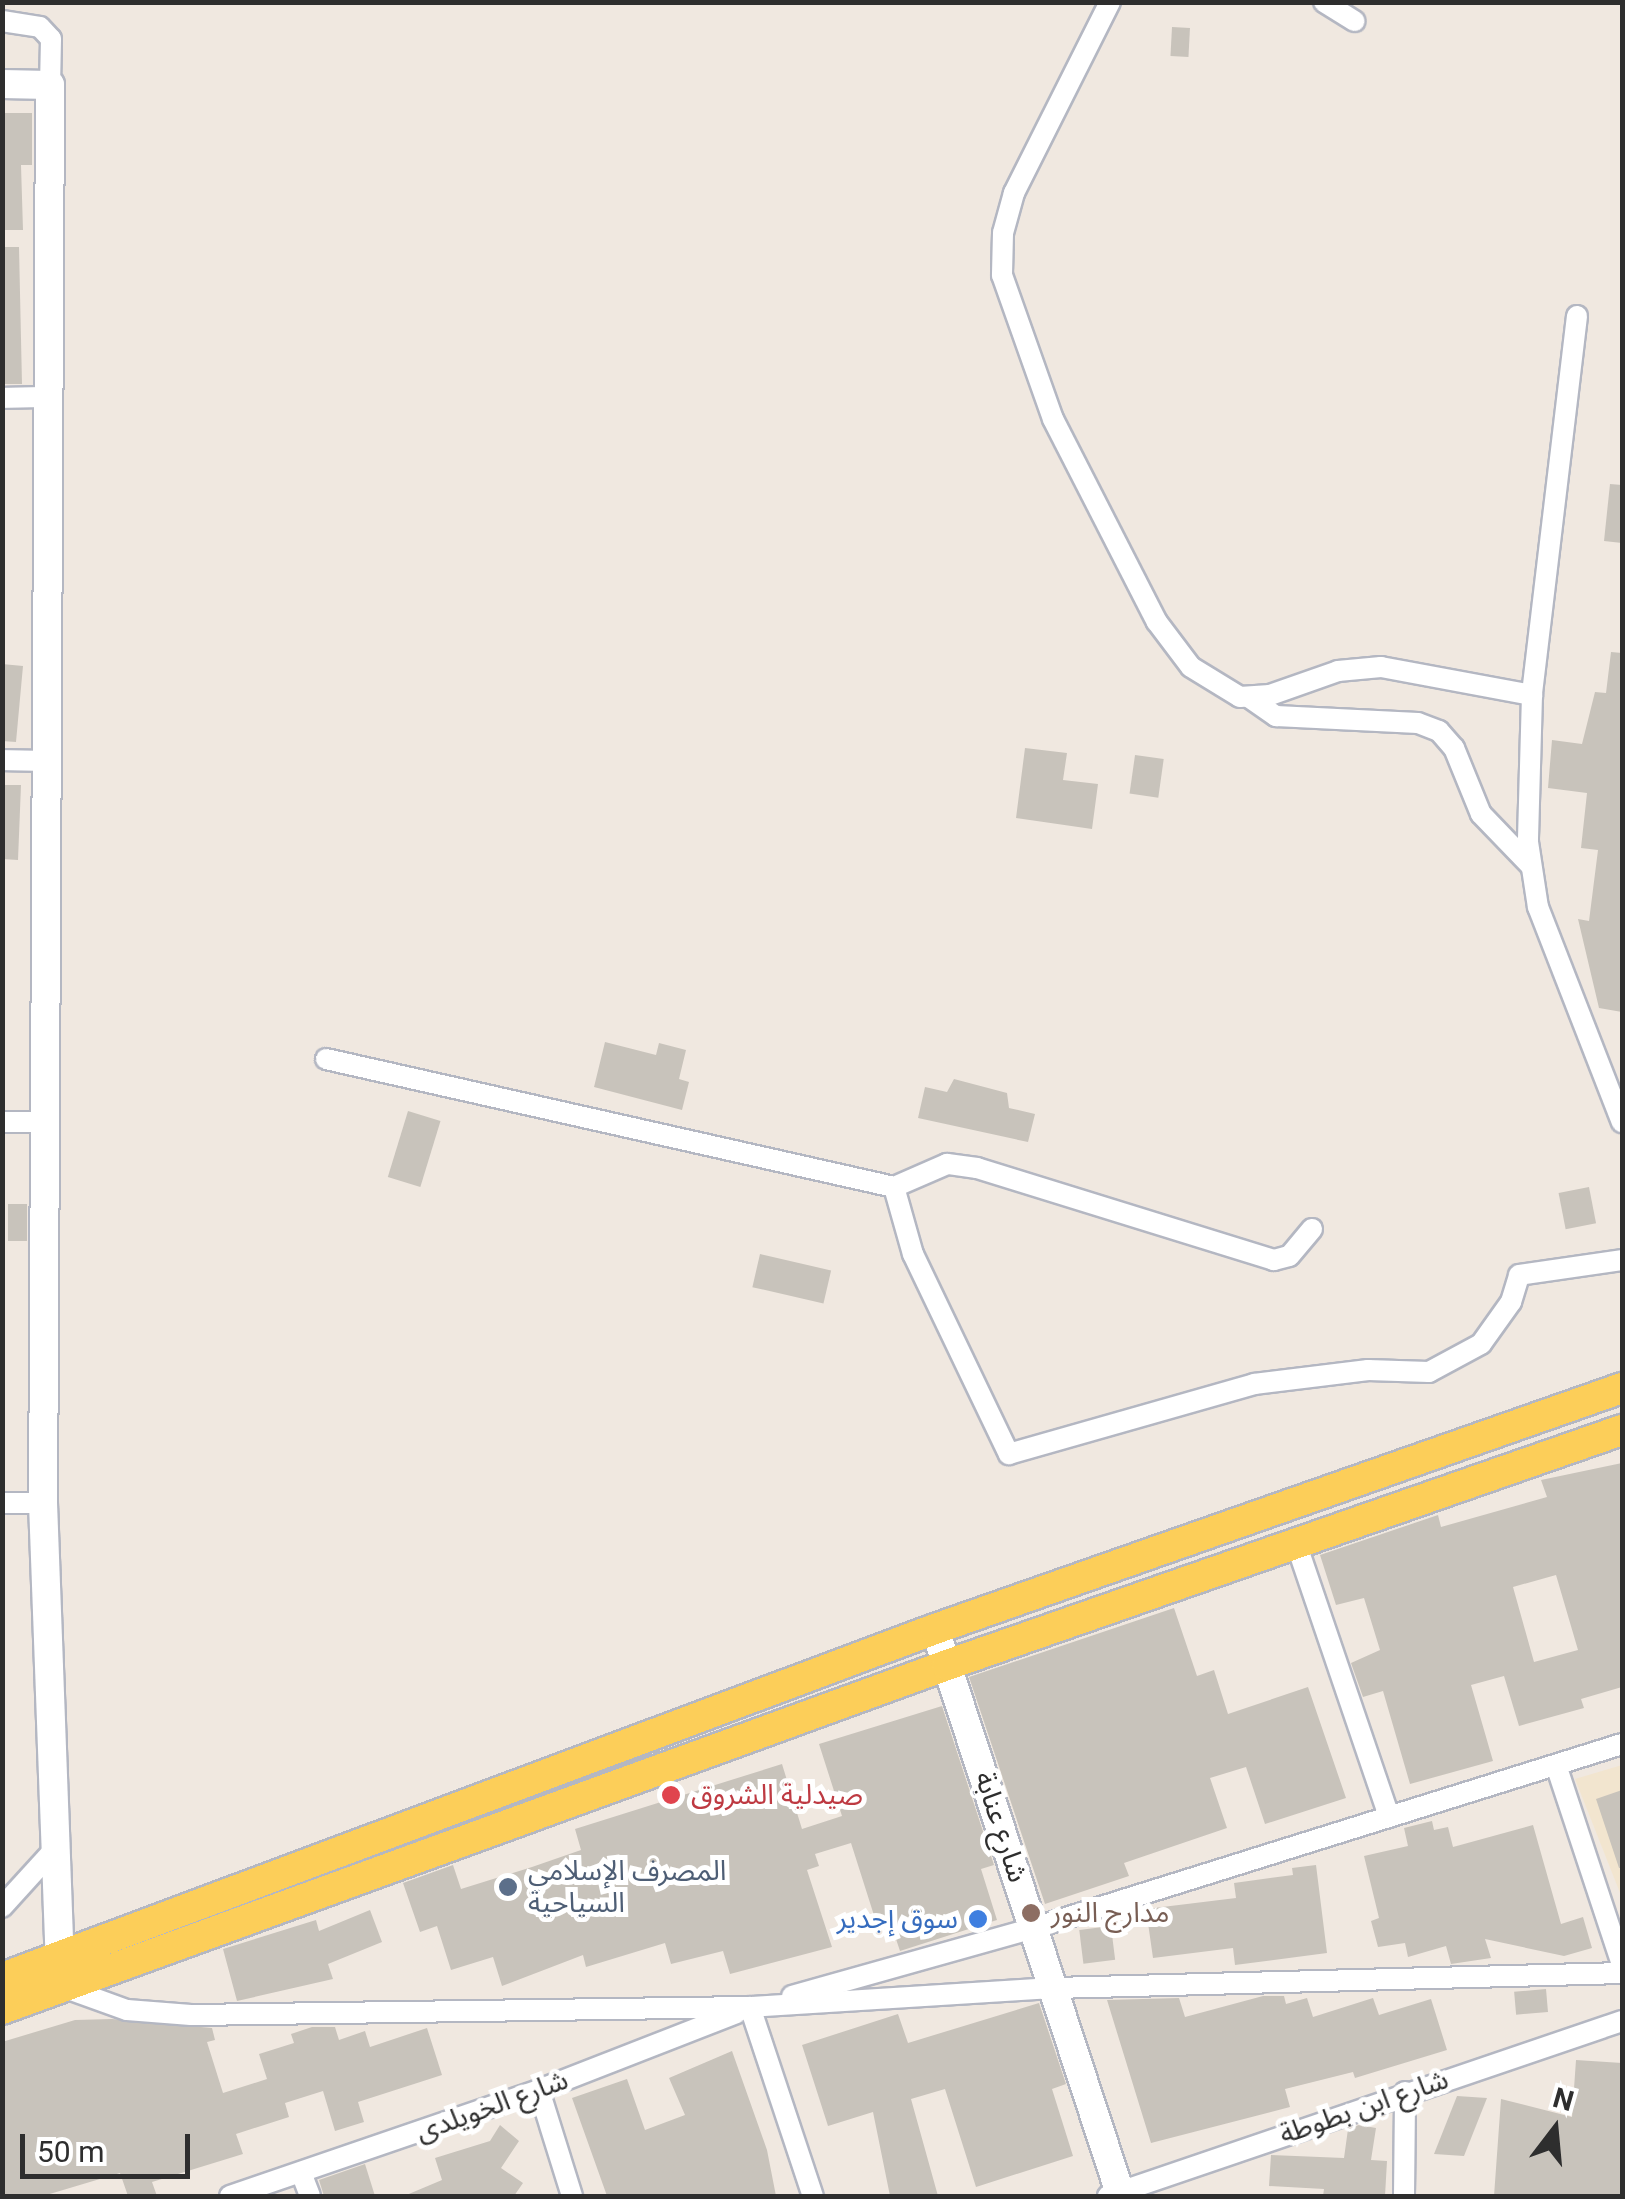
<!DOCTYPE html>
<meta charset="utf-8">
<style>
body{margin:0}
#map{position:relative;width:1625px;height:2199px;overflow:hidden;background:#f0e8e0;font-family:Roboto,"Noto Sans Arabic",sans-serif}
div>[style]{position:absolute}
.education>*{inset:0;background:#f2e5cf}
.building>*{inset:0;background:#c8c3bb;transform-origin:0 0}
.roads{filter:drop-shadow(2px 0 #b4b7c2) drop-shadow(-2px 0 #b4b7c2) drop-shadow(0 2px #b4b7c2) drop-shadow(0 -2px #b4b7c2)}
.street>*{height:20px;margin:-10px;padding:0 10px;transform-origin:10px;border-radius:10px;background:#fff}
.secondary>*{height:28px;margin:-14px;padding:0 14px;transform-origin:14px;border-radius:14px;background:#fff}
.primary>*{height:30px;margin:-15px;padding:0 15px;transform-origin:15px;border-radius:15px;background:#fcce59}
.dots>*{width:28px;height:28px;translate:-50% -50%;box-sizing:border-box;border:5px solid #fff;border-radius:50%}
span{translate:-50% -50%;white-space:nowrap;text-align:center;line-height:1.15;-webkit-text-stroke:10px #fff;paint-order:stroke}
.health-label{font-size:28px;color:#be3a42}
.left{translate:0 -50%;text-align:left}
.street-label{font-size:28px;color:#2e2e2e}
.service-label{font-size:28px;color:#4e5e75}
.education-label{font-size:28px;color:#785e54}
.shop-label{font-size:28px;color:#366cbe}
.right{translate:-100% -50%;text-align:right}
.frame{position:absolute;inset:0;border:5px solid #2e2e2e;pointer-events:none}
.north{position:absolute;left:1505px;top:2079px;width:100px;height:100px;-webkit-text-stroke:8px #fff;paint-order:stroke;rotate:16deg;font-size:28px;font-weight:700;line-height:40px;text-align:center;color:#2e2e2e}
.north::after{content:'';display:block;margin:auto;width:35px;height:45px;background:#2e2e2e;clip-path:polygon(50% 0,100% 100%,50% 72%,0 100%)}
.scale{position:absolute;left:20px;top:2134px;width:170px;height:45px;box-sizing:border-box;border:5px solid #2e2e2e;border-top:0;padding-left:12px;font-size:30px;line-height:35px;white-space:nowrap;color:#2e2e2e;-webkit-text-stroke:8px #fff;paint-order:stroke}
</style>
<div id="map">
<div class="education">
<i style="clip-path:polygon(1622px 1765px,1622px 1898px,1575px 1779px)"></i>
</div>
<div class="building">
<i style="left:1172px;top:27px;width:18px;height:29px;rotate:3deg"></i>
<i style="clip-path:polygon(2px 113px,32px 113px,32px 165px,21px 165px,23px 230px,2px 230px)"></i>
<i style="clip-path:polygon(2px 247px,19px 247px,22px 384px,2px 384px)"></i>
<i style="clip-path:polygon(1610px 484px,1622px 485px,1622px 543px,1604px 541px)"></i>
<i style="clip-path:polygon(1611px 652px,1622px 653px,1622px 1012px,1599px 1008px,1578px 919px,1589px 921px,1598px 850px,1581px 848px,1587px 793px,1548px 788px,1552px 740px,1582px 744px,1595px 692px,1606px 693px)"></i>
<i style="clip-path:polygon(2px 664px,23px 666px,16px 742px,2px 741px)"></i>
<i style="clip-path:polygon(1025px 748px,1067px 753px,1063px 780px,1098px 784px,1092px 829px,1016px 818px)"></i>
<i style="left:1135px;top:755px;width:29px;height:39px;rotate:8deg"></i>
<i style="clip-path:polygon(2px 785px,21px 785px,18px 860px,2px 859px)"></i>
<i style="clip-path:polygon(605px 1042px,656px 1055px,659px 1043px,686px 1050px,679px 1079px,689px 1082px,682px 1110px,594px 1087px)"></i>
<i style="clip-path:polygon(954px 1079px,1007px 1093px,1009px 1108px,1035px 1114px,1028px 1142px,918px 1118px,925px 1087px,947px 1092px)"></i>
<i style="left:408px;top:1111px;width:34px;height:69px;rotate:17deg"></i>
<i style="left:1589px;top:1187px;width:37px;height:31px;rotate:79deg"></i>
<i style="left:8px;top:1204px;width:19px;height:37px"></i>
<i style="left:760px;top:1254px;width:73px;height:34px;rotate:13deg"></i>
<i style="clip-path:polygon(evenodd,1622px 1463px,1622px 1687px,1581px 1699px,1584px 1708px,1519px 1726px,1504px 1676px,1471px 1685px,1493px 1761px,1410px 1784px,1383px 1691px,1363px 1697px,1351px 1663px,1380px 1650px,1364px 1598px,1336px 1605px,1320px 1555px,1438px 1515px,1441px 1527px,1547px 1497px,1541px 1480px,1622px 1463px,1556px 1575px,1578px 1650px,1534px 1662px,1513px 1587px,1556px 1575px)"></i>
<i style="clip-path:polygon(1174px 1608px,1197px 1676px,1214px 1670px,1228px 1714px,1308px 1687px,1346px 1798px,1265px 1824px,1246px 1767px,1210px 1778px,1227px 1828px,1124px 1863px,1129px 1876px,1045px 1904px,969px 1677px)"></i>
<i style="clip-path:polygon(942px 1706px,994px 1865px,981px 1869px,997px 1920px,900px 1951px,891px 1924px,878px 1928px,851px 1843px,815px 1854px,819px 1866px,807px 1870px,832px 1947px,730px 1974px,723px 1951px,671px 1964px,665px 1943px,586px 1967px,583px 1955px,502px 1986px,493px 1957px,451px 1970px,437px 1926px,420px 1932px,403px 1883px,453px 1865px,461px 1889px,532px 1867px,581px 1850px,575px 1829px,782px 1764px,802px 1829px,842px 1816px,819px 1744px)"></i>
<i style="clip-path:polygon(1622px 1790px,1622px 1868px,1619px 1868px,1596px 1799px)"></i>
<i style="clip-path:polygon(1432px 1821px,1434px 1830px,1448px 1827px,1453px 1847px,1533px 1825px,1561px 1924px,1583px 1917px,1592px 1948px,1564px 1956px,1485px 1939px,1491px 1958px,1451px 1964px,1446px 1946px,1408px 1957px,1405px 1943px,1378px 1947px,1371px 1921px,1379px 1918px,1364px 1856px,1408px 1846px,1404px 1828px)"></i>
<i style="clip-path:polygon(1316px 1865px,1327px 1953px,1235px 1965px,1233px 1948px,1153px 1958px,1146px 1909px,1236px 1898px,1234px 1883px,1293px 1875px,1292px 1868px)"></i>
<i style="clip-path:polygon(370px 1910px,382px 1942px,328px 1964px,333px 1979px,237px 2001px,223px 1949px,316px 1920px,319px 1931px)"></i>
<i style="left:1111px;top:1926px;width:34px;height:32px;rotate:83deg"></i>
<i style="left:1546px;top:1989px;width:23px;height:32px;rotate:85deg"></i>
<i style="clip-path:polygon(1263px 1996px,1284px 1996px,1286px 2004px,1307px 1998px,1313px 2017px,1373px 1998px,1379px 2015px,1431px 1999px,1447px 2050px,1355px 2078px,1353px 2072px,1285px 2089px,1290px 2107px,1151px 2143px,1107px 2000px,1179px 1998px,1185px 2017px)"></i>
<i style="clip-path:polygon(1039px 2003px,1066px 2084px,1052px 2089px,1073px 2156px,976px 2187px,945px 2089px,911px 2099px,938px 2196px,890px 2196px,873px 2112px,828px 2126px,802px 2045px,898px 2014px,908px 2043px)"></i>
<i style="clip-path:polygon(112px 2019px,212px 2028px,215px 2040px,207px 2042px,223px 2093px,267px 2079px,259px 2054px,294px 2043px,291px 2034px,312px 2027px,335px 2027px,339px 2040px,365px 2031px,370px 2047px,427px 2028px,442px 2075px,358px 2102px,364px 2122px,335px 2131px,323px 2091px,285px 2103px,289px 2117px,236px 2134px,243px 2154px,152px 2182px,157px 2196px,128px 2196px,120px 2173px,43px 2196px,2px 2196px,2px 2042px,75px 2020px)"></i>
<i style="clip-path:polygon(732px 2051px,767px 2150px,776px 2196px,607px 2196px,572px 2098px,627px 2079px,645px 2130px,685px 2115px,669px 2078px)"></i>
<i style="clip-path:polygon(1576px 2060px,1622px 2063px,1622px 2196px,1494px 2196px,1501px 2099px,1572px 2117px)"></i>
<i style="clip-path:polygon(1457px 2096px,1487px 2098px,1464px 2156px,1434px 2154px)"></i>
<i style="clip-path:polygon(500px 2125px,519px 2141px,501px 2168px,523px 2183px,514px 2196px,404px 2196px,442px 2180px,435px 2158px,490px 2141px)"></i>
<i style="clip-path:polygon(1359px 2125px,1376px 2128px,1371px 2160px,1387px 2161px,1385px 2196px,1323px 2196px,1324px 2189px,1269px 2186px,1271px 2155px,1344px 2158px,1348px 2129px)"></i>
<i style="clip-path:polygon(365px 2164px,375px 2196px,324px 2196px,319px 2180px)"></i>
</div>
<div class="roads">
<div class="street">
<i style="left:1110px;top:2px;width:214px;rotate:116.7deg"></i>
<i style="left:1014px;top:193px;width:41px;rotate:105.4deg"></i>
<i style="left:1003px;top:233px;width:42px;rotate:91.4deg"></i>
<i style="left:1002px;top:275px;width:153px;rotate:70.5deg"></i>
<i style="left:1053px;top:419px;width:228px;rotate:62.9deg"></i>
<i style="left:1157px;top:622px;width:56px;rotate:52.9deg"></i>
<i style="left:1191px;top:667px;width:57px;rotate:31.5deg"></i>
<i style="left:1240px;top:697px;width:30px;rotate:-4deg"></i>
<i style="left:1270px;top:695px;width:72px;rotate:-19.4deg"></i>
<i style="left:1338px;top:671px;width:43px;rotate:-5.3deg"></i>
<i style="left:1381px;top:667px;width:154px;rotate:10.5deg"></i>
<i style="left:1324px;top:2px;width:36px;rotate:32deg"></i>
<i style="left:2px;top:21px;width:38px;rotate:9deg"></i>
<i style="left:40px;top:27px;width:16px;rotate:47deg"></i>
<i style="left:51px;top:39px;width:46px;rotate:91.2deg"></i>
<i style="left:1577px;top:316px;width:382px;rotate:96.8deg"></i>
<i style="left:1532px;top:695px;width:147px;rotate:91.6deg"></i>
<i style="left:1528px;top:842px;width:66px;rotate:81.3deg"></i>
<i style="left:1538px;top:907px;width:231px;rotate:68.7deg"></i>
<i style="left:2px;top:398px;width:42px;rotate:-1.4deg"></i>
<i style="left:1250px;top:698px;width:32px;rotate:35deg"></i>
<i style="left:1276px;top:716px;width:142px;rotate:2.8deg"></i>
<i style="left:1418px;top:723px;width:22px;rotate:21deg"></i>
<i style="left:1439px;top:731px;width:23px;rotate:49deg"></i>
<i style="left:1454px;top:748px;width:71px;rotate:67.8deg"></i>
<i style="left:1481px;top:814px;width:72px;rotate:46.1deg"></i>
<i style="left:2px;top:760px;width:48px;rotate:1.2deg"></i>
<i style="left:326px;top:1059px;width:582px;rotate:12.7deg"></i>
<i style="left:2px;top:1122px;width:44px"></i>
<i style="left:1312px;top:1229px;width:35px;rotate:130deg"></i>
<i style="left:1289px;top:1256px;width:16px;rotate:165deg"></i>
<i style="left:1274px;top:1260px;width:311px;rotate:-162.8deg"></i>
<i style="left:977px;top:1168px;width:30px;rotate:-172deg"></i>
<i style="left:947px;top:1164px;width:58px;rotate:156.5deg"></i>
<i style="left:894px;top:1187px;width:70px;rotate:74.2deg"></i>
<i style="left:913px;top:1254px;width:222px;rotate:64.4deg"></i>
<i style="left:1009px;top:1454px;width:255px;rotate:-15.9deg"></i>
<i style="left:1254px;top:1384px;width:115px;rotate:-7deg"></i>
<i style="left:1368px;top:1370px;width:61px;rotate:1.9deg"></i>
<i style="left:1429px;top:1372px;width:59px;rotate:-28.3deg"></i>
<i style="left:1481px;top:1344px;width:52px;rotate:-54.5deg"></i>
<i style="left:1511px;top:1302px;width:28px;rotate:-73deg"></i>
<i style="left:1519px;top:1275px;width:104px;rotate:-8.3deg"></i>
<i style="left:2px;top:1503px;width:41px"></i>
<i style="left:1297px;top:1546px;width:286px;rotate:71.2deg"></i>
<i style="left:1556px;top:1765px;width:210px;rotate:71.7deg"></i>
<i style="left:2px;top:1907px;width:74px;rotate:-47.7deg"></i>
<i style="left:63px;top:1987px;width:68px;rotate:19.8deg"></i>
<i style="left:127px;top:2010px;width:64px;rotate:4.5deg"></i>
<i style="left:191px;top:2015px;width:559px;rotate:-0.82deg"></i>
<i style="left:750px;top:2007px;width:305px;rotate:-3.6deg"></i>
<i style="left:1054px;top:1988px;width:568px;rotate:-1.51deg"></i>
<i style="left:792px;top:1996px;width:251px;rotate:-15.7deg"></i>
<i style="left:1034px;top:1928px;width:616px;rotate:-17.38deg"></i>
<i style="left:750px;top:2007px;width:199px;rotate:71.6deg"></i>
<i style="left:539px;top:2090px;width:111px;rotate:72.7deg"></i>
<i style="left:302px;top:2175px;width:22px;rotate:69deg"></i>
<i style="left:230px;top:2196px;width:327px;rotate:-18.9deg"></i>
<i style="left:539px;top:2090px;width:212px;rotate:-21.3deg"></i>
<i style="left:1108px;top:2196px;width:543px;rotate:-18.8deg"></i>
<i style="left:1404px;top:2196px;width:104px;rotate:-89.4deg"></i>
</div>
<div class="secondary">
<i style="left:2px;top:84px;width:48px;rotate:1.2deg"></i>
<i style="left:50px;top:85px;width:1418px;rotate:90.28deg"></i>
<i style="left:43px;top:1503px;width:473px;rotate:87.9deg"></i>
<i style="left:935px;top:1629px;width:597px;rotate:71.84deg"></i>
</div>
<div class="primary">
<i style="left:2px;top:1978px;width:996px;rotate:-20.51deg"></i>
<i style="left:935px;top:1629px;width:728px;rotate:-19.33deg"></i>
<i style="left:2px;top:2009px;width:1006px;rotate:-20deg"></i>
<i style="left:947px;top:1665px;width:715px;rotate:-19.2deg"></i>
</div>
</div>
<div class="dots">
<i style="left:671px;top:1795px;background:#e0444e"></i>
<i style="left:508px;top:1887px;background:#5c6f8a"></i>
<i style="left:1031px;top:1913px;background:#8d6e63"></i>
<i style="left:978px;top:1919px;background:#3f7fe0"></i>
</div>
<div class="health-label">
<span class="left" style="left:691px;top:1795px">صيدلية الشروق</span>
</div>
<div class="street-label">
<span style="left:1001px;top:1827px;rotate:72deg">شارع عنابة</span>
<span style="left:492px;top:2106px;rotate:-20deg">شارع الخويلدى</span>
<span style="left:1364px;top:2107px;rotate:-19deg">شارع ابن بطوطة</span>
</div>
<div class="service-label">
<span class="left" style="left:528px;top:1887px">المصرف الإسلامي<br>السياحية</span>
</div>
<div class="education-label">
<span class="left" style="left:1051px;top:1913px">مدارج النور</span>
</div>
<div class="shop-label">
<span class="right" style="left:958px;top:1919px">سوق إجدير</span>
</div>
<div class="frame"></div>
<div class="north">N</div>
<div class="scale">50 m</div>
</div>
